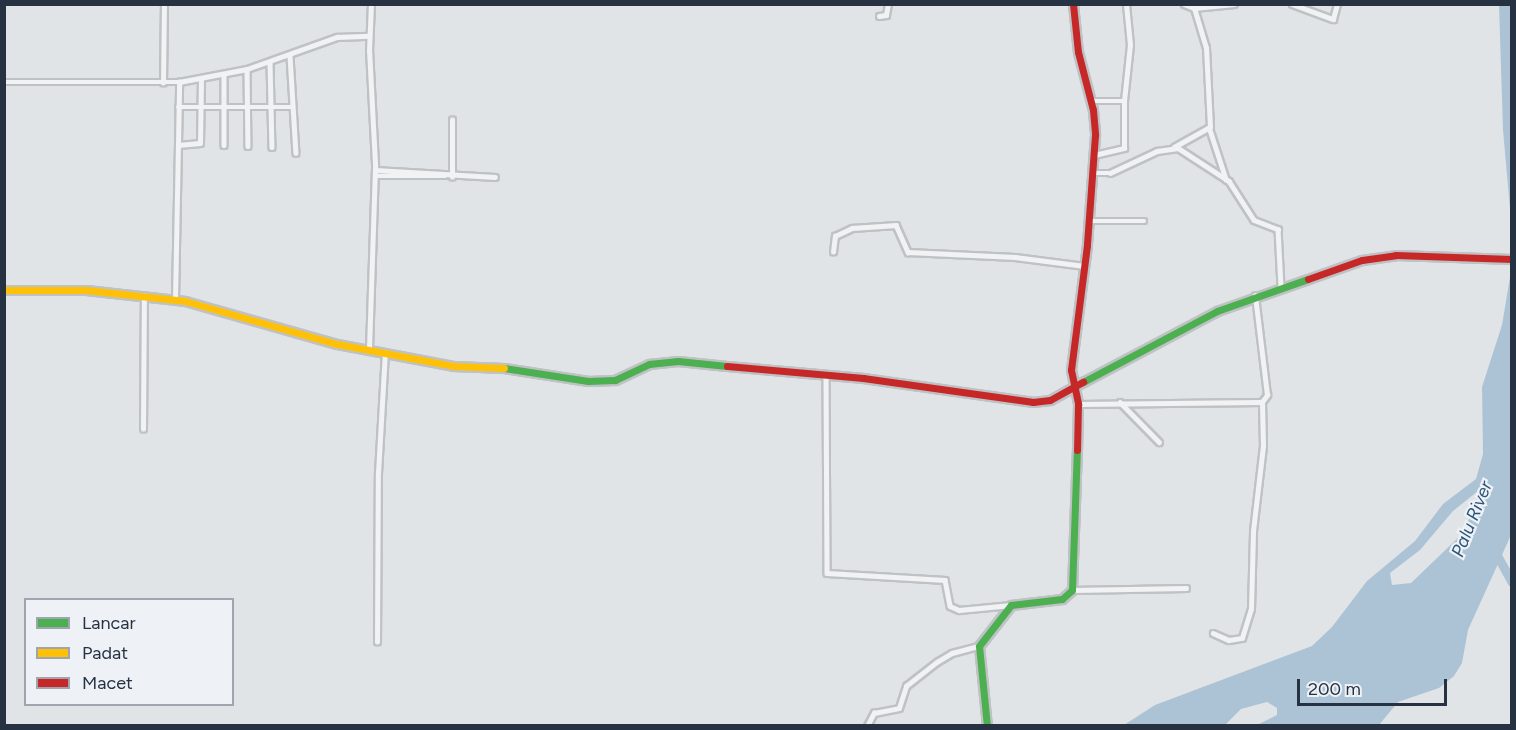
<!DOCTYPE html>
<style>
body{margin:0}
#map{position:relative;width:1516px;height:730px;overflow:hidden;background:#e1e4e7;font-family:Figtree,sans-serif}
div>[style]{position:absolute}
.water>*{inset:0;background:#acc3d5}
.river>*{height:9px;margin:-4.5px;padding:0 4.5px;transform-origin:4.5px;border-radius:4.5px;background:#acc3d5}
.roads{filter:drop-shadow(2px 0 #bfc2c5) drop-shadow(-2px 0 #bfc2c5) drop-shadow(0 2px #bfc2c5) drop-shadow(0 -2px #bfc2c5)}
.street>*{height:4.5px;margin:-2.25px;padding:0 2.25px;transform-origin:2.25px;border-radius:2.25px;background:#f1f2f3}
.fast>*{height:7px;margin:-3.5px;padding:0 3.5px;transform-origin:3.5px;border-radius:3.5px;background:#4caf50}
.slow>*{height:7px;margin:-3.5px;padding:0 3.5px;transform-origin:3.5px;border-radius:3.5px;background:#ffc107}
.jam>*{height:7px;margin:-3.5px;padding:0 3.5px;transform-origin:3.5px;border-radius:3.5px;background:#c62828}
span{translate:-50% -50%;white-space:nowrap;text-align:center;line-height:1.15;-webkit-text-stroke:4.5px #eef2f7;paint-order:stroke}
.water-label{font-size:18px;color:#2c557a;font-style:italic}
.frame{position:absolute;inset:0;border:6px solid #263242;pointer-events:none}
.legend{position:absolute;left:24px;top:598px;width:210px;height:108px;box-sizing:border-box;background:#eef2f7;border:2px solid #9ea5af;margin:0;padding:8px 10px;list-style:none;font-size:18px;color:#263242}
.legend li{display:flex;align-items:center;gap:12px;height:30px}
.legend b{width:30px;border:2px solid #9ea5af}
.scale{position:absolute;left:1297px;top:679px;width:150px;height:27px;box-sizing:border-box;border:3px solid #263242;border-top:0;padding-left:8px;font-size:18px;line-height:21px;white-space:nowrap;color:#263242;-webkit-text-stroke:4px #eef2f7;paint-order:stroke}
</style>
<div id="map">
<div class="water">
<i style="clip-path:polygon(1499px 5px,1511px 5px,1511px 220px,1503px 130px)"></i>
<i style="clip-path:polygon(evenodd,1511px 271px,1511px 535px,1468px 630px,1462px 663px,1454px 676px,1439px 688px,1398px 702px,1379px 725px,1257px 725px,1277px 715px,1277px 708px,1267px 702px,1241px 709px,1225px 725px,1124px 725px,1155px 705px,1312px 646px,1332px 627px,1367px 581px,1415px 541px,1443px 504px,1476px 479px,1483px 454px,1482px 387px,1502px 325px,1511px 271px,1478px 491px,1475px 508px,1461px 535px,1411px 583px,1392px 585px,1390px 573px,1420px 550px,1453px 511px,1478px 491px)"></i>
</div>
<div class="river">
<i style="left:1494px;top:550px;width:37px;rotate:61deg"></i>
</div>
<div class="roads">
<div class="street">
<i style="left:1184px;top:4px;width:11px;rotate:22deg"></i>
<i style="left:1194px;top:8px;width:40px;rotate:-5.7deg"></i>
<i style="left:1292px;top:4px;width:44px;rotate:20.1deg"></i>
<i style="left:1333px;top:19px;width:16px;rotate:-75deg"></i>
<i style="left:879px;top:16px;width:7px;rotate:-8deg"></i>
<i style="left:886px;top:15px;width:11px;rotate:-80deg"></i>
<i style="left:290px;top:56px;width:97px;rotate:86.5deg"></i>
<i style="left:270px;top:62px;width:85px;rotate:88.7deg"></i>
<i style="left:247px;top:69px;width:77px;rotate:89.3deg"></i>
<i style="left:224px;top:75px;width:70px;rotate:90deg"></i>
<i style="left:4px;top:82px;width:175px"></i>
<i style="left:179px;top:82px;width:69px;rotate:-10.8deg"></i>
<i style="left:247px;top:69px;width:96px;rotate:-19.6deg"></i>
<i style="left:337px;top:37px;width:32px;rotate:-2deg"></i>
<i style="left:163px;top:83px;width:79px;rotate:-89.3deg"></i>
<i style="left:1091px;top:101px;width:33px"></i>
<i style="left:178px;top:107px;width:115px"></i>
<i style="left:1210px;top:130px;width:52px;rotate:71.9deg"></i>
<i style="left:178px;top:145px;width:22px;rotate:-5deg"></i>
<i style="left:200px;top:143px;width:64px;rotate:-89.1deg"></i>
<i style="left:1174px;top:147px;width:41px;rotate:-29.1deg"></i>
<i style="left:1210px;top:127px;width:79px;rotate:-92.9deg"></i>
<i style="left:1206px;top:48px;width:42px;rotate:-106.7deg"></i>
<i style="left:1094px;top:155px;width:31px;rotate:-13deg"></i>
<i style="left:1124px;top:148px;width:47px;rotate:-90deg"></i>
<i style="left:1124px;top:101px;width:56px;rotate:-83.9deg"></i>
<i style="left:1130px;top:45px;width:41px;rotate:-95.6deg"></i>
<i style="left:375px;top:170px;width:120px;rotate:3.3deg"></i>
<i style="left:1093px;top:173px;width:17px"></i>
<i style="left:1110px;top:173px;width:52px;rotate:-25.1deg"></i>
<i style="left:1157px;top:151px;width:21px;rotate:-8deg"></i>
<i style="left:1178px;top:148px;width:61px;rotate:32.9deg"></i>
<i style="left:1229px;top:181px;width:46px;rotate:57.3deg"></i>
<i style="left:1254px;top:220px;width:26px;rotate:21deg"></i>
<i style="left:1278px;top:229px;width:58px;rotate:87deg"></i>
<i style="left:375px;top:176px;width:70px"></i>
<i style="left:452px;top:177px;width:57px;rotate:-90deg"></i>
<i style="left:1089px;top:221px;width:55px"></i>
<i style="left:833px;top:252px;width:16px;rotate:-83deg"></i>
<i style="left:835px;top:236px;width:19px;rotate:-25deg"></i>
<i style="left:852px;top:228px;width:44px;rotate:-3.9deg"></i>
<i style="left:896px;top:225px;width:30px;rotate:66deg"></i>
<i style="left:908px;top:252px;width:107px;rotate:2.7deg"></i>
<i style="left:1015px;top:257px;width:70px;rotate:7.4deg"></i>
<i style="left:175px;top:300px;width:218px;rotate:-88.9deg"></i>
<i style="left:369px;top:349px;width:185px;rotate:-88.1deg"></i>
<i style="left:375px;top:164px;width:113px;rotate:-93deg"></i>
<i style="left:369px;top:51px;width:47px;rotate:-87.6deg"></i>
<i style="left:826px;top:375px;width:198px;rotate:89.7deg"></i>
<i style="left:827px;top:573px;width:118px;rotate:3.4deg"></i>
<i style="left:945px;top:580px;width:26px;rotate:79deg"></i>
<i style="left:950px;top:606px;width:10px;rotate:24deg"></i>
<i style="left:959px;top:610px;width:52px;rotate:-5.5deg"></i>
<i style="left:1120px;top:402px;width:56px;rotate:45.7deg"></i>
<i style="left:1078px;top:404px;width:184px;rotate:-0.6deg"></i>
<i style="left:143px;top:429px;width:133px;rotate:-89.6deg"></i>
<i style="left:1072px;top:590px;width:114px;rotate:-1deg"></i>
<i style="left:1213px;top:633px;width:17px;rotate:24deg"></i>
<i style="left:1229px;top:640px;width:13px;rotate:-9deg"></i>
<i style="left:1242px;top:638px;width:30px;rotate:-73deg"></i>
<i style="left:1251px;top:609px;width:78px;rotate:-88.5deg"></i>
<i style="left:1253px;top:531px;width:86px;rotate:-83.3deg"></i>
<i style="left:1263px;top:446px;width:44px;rotate:-91.3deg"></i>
<i style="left:1262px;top:402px;width:9px;rotate:-54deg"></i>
<i style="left:1267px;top:395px;width:100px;rotate:-96.9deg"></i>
<i style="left:377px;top:642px;width:169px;rotate:-89.7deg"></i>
<i style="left:378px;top:473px;width:120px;rotate:-86.7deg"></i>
<i style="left:867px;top:726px;width:15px;rotate:-62deg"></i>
<i style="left:874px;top:713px;width:25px;rotate:-11deg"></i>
<i style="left:899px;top:708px;width:23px;rotate:-72deg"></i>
<i style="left:906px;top:686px;width:39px;rotate:-38deg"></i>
<i style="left:937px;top:662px;width:17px;rotate:-31deg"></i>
<i style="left:952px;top:653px;width:28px;rotate:-15deg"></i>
</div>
<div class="fast">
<i style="left:504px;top:368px;width:85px;rotate:8.8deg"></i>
<i style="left:588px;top:381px;width:27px;rotate:-2deg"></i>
<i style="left:615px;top:380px;width:38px;rotate:-25deg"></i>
<i style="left:649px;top:364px;width:29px;rotate:-6deg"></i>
<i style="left:678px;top:361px;width:49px;rotate:5.8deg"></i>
<i style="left:1083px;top:382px;width:152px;rotate:-27.9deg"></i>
<i style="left:1217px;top:311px;width:96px;rotate:-19.4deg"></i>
<i style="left:987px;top:726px;width:80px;rotate:-95.7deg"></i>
<i style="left:979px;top:646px;width:52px;rotate:-52deg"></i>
<i style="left:1011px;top:605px;width:51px;rotate:-6.7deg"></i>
<i style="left:1062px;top:599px;width:13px;rotate:-42deg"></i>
<i style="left:1072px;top:590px;width:140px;rotate:-88deg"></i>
</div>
<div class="slow">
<i style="left:4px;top:290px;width:82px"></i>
<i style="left:86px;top:290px;width:100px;rotate:6.3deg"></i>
<i style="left:185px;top:301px;width:158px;rotate:15.8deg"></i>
<i style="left:337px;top:344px;width:118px;rotate:10.7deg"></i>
<i style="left:453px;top:366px;width:51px;rotate:2.2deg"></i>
</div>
<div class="jam">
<i style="left:1073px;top:4px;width:48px;rotate:84.1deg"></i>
<i style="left:1078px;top:52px;width:60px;rotate:75.5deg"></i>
<i style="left:1093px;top:110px;width:25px;rotate:85deg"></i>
<i style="left:1095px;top:135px;width:110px;rotate:94.2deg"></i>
<i style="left:1087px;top:245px;width:126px;rotate:97.3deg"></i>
<i style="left:1071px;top:370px;width:35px;rotate:78deg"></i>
<i style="left:1078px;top:404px;width:46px;rotate:91.2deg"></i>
<i style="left:1308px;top:279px;width:57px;rotate:-19.4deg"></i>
<i style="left:1362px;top:260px;width:34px;rotate:-8deg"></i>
<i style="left:1396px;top:255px;width:116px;rotate:2deg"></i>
<i style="left:727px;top:366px;width:137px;rotate:5deg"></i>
<i style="left:863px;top:378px;width:172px;rotate:8deg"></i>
<i style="left:1033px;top:402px;width:17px;rotate:-7deg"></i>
<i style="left:1050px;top:400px;width:38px;rotate:-29deg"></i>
</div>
</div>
<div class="water-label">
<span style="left:1472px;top:519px;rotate:-68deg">Palu River</span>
</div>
<div class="frame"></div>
<ul class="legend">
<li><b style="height:8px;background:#4caf50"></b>Lancar</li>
<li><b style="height:8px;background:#ffc107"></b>Padat</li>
<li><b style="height:8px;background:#c62828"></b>Macet</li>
</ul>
<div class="scale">200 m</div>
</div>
